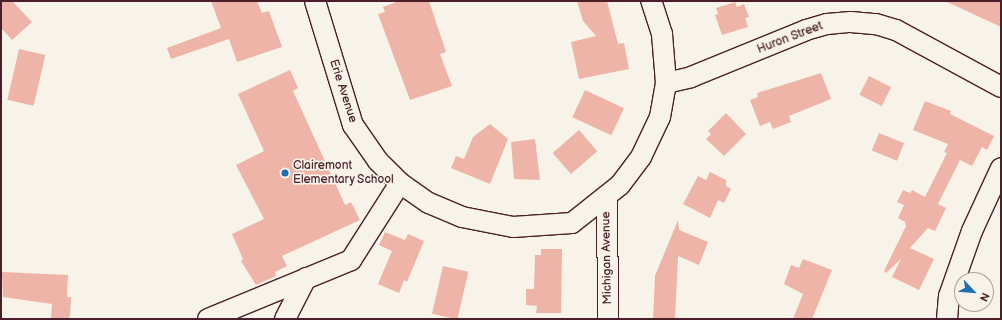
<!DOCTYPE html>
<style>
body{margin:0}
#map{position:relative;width:1002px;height:320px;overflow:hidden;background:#f7f3e8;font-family:"Balsamiq Sans",sans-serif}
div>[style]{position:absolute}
.building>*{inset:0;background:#eeb4a8;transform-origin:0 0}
.roads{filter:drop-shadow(1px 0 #4a1f2b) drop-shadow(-1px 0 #4a1f2b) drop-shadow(0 1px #4a1f2b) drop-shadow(0 -1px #4a1f2b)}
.minor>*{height:20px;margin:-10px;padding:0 10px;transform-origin:10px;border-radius:10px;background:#f7f3e8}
.dots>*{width:11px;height:11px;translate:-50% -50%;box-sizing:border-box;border:2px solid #f7f3e8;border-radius:50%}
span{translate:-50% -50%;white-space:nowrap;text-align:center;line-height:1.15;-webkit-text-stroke:3.5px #f7f3e8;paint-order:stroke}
.street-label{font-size:12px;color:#4a1f2b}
.poi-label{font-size:12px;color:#4a1f2b}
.left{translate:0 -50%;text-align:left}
.frame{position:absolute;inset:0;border:2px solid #4a1f2b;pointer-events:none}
.north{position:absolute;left:954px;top:272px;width:40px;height:40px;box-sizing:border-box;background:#f7f3e8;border:1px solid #b29e9c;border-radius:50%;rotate:116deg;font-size:11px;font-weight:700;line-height:16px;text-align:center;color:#4a1f2b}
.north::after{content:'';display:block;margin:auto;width:14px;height:18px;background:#1f6fb2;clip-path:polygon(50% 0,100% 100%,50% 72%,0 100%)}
</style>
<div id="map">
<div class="building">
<i style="clip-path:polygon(1px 1px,12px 1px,32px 22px,12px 40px,1px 28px)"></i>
<i style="clip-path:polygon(211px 1px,257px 1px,262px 13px,269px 11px,282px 47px,237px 62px,229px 39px,171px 59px,167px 48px,221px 28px)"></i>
<i style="clip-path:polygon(399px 1px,429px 1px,446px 52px,440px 54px,452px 86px,410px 100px,378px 14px,385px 12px,383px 7px)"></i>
<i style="clip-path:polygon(577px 1px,607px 1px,618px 44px,624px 43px,629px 69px,579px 79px,571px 42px,596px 36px,583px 21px)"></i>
<i style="clip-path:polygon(945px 1px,1001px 1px,1001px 27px)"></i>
<i style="clip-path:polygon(735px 2px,737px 7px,744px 4px,749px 17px,745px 18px,748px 27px,722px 35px,715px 15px,718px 14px,716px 8px)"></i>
<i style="left:19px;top:49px;width:27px;height:52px;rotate:13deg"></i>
<i style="clip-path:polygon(290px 70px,298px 88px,293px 91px,345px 205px,351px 202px,360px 220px,282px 256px,287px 266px,275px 272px,276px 276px,256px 285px,241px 261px,243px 259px,232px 234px,264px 219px,236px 165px,264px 151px,238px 94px)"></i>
<i style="clip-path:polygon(821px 73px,831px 99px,789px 116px,791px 122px,773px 129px,770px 122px,760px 126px,750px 100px,758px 97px,757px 93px)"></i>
<i style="left:869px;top:76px;width:25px;height:21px;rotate:27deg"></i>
<i style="left:585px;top:90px;width:43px;height:30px;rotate:25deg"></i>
<i style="clip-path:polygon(925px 101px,951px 111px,950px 114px,994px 136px,987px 150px,982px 147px,972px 166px,960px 160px,938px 204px,946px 208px,935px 231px,928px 228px,910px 248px,934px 259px,919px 290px,892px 277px,901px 259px,886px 273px,884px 271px,906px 226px,905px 222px,898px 218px,904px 205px,897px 202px,903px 190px,910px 193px,912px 190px,925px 197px,947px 153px,944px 152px,948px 144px,913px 130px)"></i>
<i style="clip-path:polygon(726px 113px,746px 134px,724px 156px,706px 139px,711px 134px,708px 131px)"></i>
<i style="clip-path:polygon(490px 124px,508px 139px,490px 184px,451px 168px,456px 156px,464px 159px,473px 137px)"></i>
<i style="left:579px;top:130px;width:28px;height:35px;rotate:49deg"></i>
<i style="left:879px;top:133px;width:27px;height:19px;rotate:22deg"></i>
<i style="clip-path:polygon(535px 139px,540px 180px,514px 179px,511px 142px)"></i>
<i style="clip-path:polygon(710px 172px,726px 180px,726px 186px,731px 189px,724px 203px,718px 200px,710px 218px,683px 204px,698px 176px,706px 180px)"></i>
<i style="clip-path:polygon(678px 220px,679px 230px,708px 242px,699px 265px,678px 256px,675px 319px,653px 319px,655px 276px)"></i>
<i style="clip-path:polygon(385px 232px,405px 240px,408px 234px,424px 241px,407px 282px,404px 280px,399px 293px,378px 284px,392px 251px,379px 245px)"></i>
<i style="clip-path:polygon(541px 249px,562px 249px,561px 313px,536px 313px,537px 306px,526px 305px,526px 289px,534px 289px,535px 255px,541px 255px)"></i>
<i style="clip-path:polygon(803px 259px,832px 270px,812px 319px,793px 319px,803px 294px,784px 284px,791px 265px,799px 268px)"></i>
<i style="left:443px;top:266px;width:26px;height:49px;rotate:13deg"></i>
<i style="clip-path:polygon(2px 272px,68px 275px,67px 297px,71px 297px,70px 316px,68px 319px,51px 319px,52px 304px,3px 297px)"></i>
</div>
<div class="roads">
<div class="minor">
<i style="left:315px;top:1px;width:130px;rotate:73deg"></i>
<i style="left:353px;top:125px;width:44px;rotate:55.2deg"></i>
<i style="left:378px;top:161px;width:31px;rotate:45deg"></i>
<i style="left:400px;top:183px;width:35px;rotate:35deg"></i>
<i style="left:429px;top:203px;width:36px;rotate:23deg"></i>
<i style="left:462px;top:217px;width:52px;rotate:11.1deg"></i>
<i style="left:513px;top:227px;width:59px;rotate:-3.9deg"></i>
<i style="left:572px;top:223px;width:61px;rotate:-38.4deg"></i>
<i style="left:620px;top:185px;width:35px;rotate:-53deg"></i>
<i style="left:641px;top:157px;width:44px;rotate:-64.6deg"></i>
<i style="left:660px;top:117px;width:35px;rotate:-80deg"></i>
<i style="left:666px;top:83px;width:49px;rotate:-94.7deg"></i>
<i style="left:662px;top:34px;width:35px;rotate:-108deg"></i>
<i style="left:666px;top:83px;width:26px;rotate:-13deg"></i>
<i style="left:691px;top:77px;width:124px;rotate:-22.2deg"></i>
<i style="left:806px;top:30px;width:22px;rotate:-16deg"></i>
<i style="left:827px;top:24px;width:24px;rotate:-5deg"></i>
<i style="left:851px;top:22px;width:25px;rotate:5deg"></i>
<i style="left:876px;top:24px;width:21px;rotate:17deg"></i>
<i style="left:896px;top:30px;width:119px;rotate:28.5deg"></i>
<i style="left:607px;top:198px;width:121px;rotate:89.5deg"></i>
<i style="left:208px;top:319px;width:155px;rotate:-22.4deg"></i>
<i style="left:351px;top:260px;width:91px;rotate:-57.5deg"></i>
<i style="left:285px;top:319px;width:46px;rotate:-62.9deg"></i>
<i style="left:947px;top:319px;width:23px;rotate:-85deg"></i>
<i style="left:949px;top:296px;width:69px;rotate:-70.5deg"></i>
<i style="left:972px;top:231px;width:69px;rotate:-65.3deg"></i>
</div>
</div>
<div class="dots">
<i style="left:285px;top:173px;background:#1f6fb2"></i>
</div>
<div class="street-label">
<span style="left:790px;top:38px;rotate:-21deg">Huron Street</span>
<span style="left:343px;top:91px;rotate:72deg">Erie Avenue</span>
<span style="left:607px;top:258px;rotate:-91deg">Michigan Avenue</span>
</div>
<div class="poi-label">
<span class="left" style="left:293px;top:173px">Clairemont<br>Elementary School</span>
</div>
<div class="frame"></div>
<div class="north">N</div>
</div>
